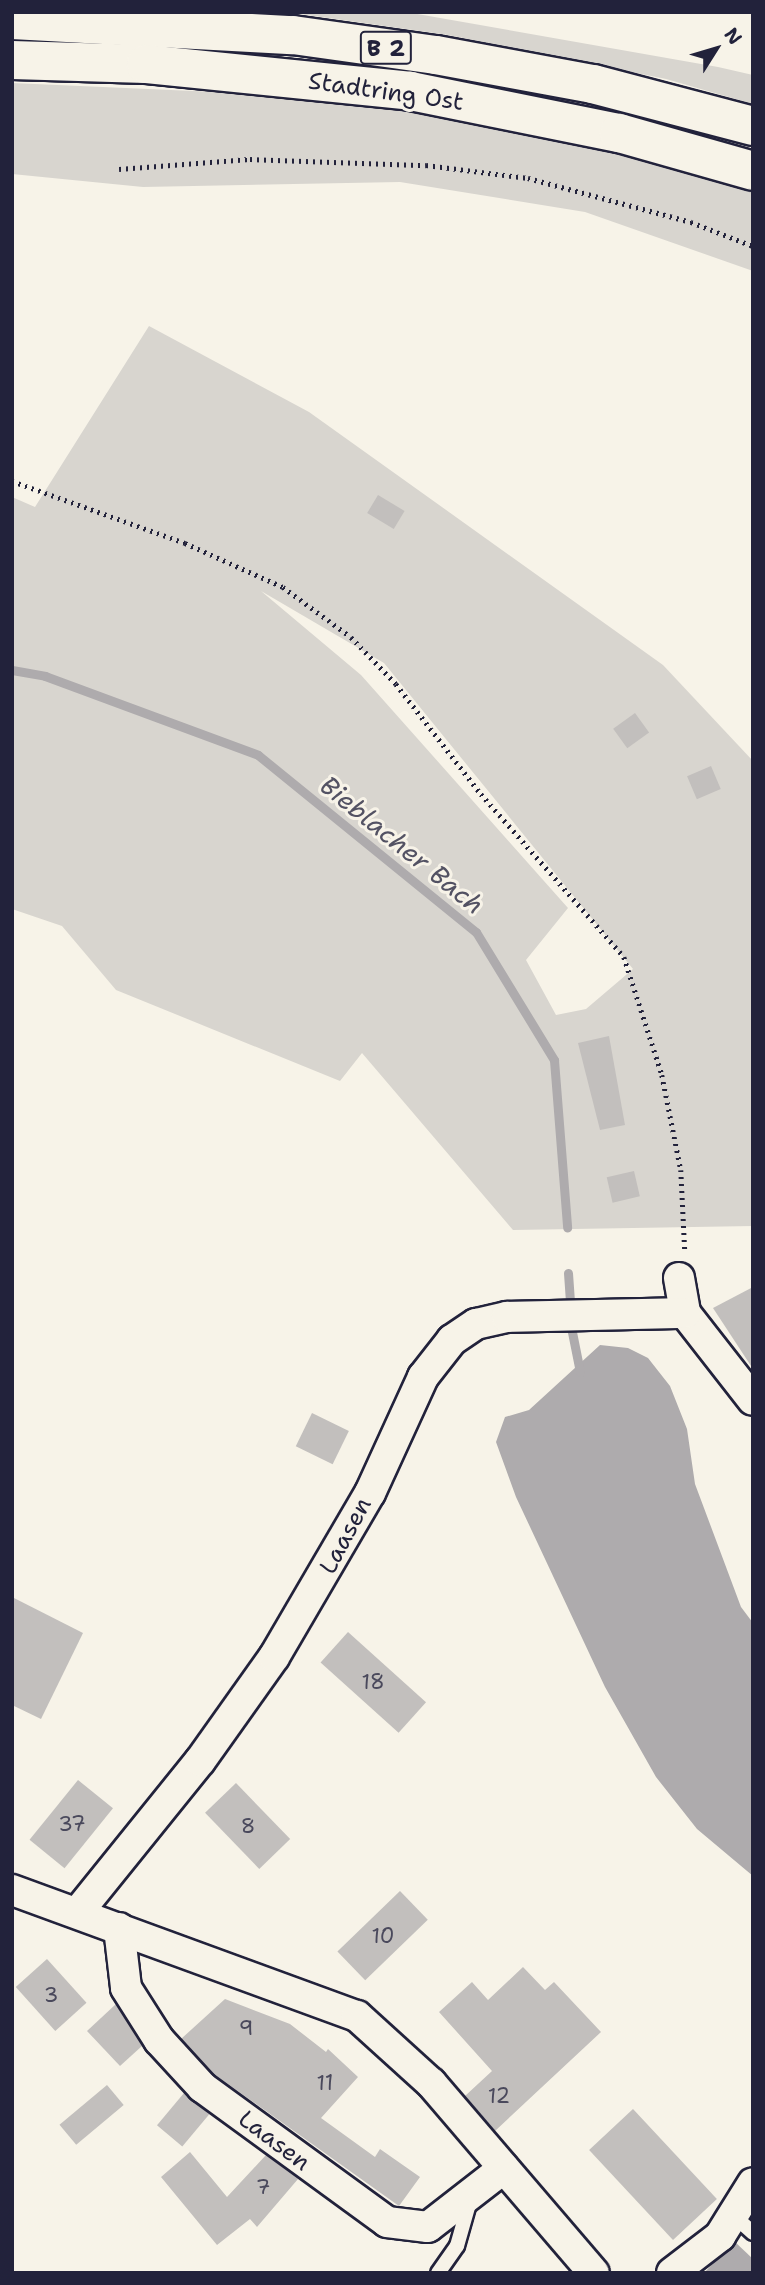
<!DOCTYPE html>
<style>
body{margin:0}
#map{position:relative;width:765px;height:2285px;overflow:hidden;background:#f7f3e8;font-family:"Shantell Sans",sans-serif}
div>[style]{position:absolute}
.green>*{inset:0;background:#d8d5cf}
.water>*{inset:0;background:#aeabad}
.stream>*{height:9px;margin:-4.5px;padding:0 4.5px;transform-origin:4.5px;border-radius:4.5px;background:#aeabad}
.building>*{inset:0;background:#c2bfbd;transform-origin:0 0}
.path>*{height:4.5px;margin-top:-2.25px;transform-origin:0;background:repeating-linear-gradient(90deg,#22223b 0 2px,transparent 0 7px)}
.roads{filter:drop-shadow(2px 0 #22223b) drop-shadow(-2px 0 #22223b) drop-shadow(0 2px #22223b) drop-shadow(0 -2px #22223b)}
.service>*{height:14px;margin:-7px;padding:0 7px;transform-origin:7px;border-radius:7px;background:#f7f3e8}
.minor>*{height:30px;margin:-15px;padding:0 15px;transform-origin:15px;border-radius:15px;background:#f7f3e8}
.trunk>*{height:38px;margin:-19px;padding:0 19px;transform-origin:19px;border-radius:19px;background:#f7f3e8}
span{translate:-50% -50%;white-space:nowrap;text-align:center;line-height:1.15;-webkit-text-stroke:6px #f7f3e8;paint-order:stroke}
.number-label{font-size:21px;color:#4a495c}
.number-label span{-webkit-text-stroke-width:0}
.shield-label span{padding:2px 5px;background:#f7f3e8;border:2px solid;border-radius:5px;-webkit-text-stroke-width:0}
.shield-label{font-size:23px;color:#22223b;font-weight:700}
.street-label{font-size:24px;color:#22223b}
.water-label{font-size:26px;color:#535263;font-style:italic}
.frame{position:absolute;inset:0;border:14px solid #22223b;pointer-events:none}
.north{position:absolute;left:681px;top:14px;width:70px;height:70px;-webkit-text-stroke:5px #f7f3e8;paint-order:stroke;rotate:53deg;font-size:19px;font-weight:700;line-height:28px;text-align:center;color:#22223b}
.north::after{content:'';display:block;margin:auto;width:24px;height:32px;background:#22223b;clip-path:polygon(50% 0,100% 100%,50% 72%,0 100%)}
</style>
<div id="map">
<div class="green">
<i style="clip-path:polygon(286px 12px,406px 12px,718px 67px,753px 75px,753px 104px,666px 79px,448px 35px)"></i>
<i style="clip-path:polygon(12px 83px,283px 95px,435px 113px,638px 150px,753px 182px,753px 271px,585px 212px,400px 182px,143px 187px,12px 174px)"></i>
<i style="clip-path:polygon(evenodd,149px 326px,309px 412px,663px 665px,753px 761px,753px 1226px,513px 1230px,362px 1053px,340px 1081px,116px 990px,62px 926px,12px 909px,12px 497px,35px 507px,149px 326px,261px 591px,384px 663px,633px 969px,586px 1009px,556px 1015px,526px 960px,568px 908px,361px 675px,261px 591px)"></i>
</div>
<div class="water">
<i style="clip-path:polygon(600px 1345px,628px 1348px,648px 1358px,670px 1386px,687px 1429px,695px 1484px,741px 1607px,753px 1623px,753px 1876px,697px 1829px,656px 1777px,605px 1687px,516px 1497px,496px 1442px,505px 1417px,529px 1410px)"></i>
<i style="clip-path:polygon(734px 2241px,753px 2259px,753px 2273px,704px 2273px)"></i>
</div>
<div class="stream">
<i style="left:12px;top:670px;width:34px;rotate:10deg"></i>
<i style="left:45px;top:676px;width:227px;rotate:20.3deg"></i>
<i style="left:258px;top:755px;width:281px;rotate:39.1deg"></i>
<i style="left:476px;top:932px;width:150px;rotate:58.6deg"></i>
<i style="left:554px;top:1060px;width:168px;rotate:85.5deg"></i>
<i style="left:568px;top:1273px;width:30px;rotate:86deg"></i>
<i style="left:571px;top:1327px;width:46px;rotate:78.7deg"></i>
</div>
<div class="building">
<i style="left:378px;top:495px;width:31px;height:21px;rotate:31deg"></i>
<i style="left:635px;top:713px;width:24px;height:27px;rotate:54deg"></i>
<i style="left:711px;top:766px;width:25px;height:26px;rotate:67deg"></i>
<i style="clip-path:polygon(609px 1036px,625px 1125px,600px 1130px,578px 1043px)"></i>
<i style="left:634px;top:1171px;width:26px;height:28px;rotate:77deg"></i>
<i style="clip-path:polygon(753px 1287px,753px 1369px,713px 1308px)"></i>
<i style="left:312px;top:1413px;width:41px;height:37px;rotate:26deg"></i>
<i style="clip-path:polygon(12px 1597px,83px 1633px,41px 1719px,12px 1705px)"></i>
<i style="left:348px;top:1632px;width:105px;height:41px;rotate:42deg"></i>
<i style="left:78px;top:1780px;width:45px;height:77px;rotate:39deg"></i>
<i style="left:236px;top:1783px;width:78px;height:43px;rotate:46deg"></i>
<i style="left:400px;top:1891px;width:40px;height:87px;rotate:46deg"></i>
<i style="left:47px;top:1959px;width:59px;height:42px;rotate:48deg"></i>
<i style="clip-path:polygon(523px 1967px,545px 1990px,554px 1982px,601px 2032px,495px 2131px,465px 2096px,492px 2071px,439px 2012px,472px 1982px,488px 2000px)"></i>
<i style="clip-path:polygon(225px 1999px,290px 2024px,326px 2052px,328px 2049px,358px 2077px,321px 2118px,375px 2157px,380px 2149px,420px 2177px,399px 2206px,214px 2074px,181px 2039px)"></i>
<i style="clip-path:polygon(116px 2004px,142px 2046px,120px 2066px,87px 2031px)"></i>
<i style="left:107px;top:2085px;width:26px;height:62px;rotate:50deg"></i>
<i style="left:184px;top:2093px;width:33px;height:42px;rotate:40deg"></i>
<i style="left:633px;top:2109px;width:123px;height:60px;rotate:47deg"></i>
<i style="clip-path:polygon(190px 2152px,227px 2197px,266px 2155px,298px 2179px,257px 2227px,250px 2219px,217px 2245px,161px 2177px)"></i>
</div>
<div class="path">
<i style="left:119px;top:169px;width:131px;rotate:-4.4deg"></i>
<i style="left:250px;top:159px;width:176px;rotate:2deg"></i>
<i style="left:426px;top:165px;width:103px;rotate:7.3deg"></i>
<i style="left:528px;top:178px;width:169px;rotate:15.1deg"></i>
<i style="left:691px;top:222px;width:66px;rotate:21.2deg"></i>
<i style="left:12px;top:481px;width:184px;rotate:19.7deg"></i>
<i style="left:185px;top:543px;width:107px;rotate:24.2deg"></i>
<i style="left:283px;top:587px;width:84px;rotate:36.3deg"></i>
<i style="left:351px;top:637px;width:65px;rotate:46.2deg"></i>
<i style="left:396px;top:684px;width:139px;rotate:52.3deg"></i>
<i style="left:481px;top:794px;width:217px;rotate:48.7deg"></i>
<i style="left:624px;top:957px;width:124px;rotate:72.1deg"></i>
<i style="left:662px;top:1075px;width:97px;rotate:78.7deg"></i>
<i style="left:681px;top:1170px;width:83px;rotate:87.2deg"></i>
</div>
<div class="roads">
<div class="service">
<i style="left:733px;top:2215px;width:27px;rotate:42deg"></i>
<i style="left:438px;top:2273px;width:33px;rotate:-55deg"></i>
<i style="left:457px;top:2246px;width:51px;rotate:-74.1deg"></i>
</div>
<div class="minor">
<i style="left:679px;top:1278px;width:36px;rotate:80deg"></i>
<i style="left:685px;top:1313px;width:110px;rotate:52deg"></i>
<i style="left:12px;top:1890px;width:367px;rotate:20.1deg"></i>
<i style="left:357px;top:2016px;width:100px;rotate:42.2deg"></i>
<i style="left:431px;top:2083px;width:250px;rotate:49.4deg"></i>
<i style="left:78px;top:1912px;width:194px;rotate:-51.1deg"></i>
<i style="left:200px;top:1761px;width:128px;rotate:-54.6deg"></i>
<i style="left:274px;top:1657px;width:190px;rotate:-59.7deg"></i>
<i style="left:370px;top:1493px;width:128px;rotate:-65.4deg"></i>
<i style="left:423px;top:1377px;width:47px;rotate:-51.9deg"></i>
<i style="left:452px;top:1340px;width:29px;rotate:-34deg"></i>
<i style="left:476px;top:1324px;width:32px;rotate:-13deg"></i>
<i style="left:507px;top:1317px;width:178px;rotate:-1.3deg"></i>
<i style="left:119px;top:1928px;width:60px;rotate:83.3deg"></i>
<i style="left:126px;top:1988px;width:62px;rotate:57.6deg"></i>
<i style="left:159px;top:2040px;width:64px;rotate:47.5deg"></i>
<i style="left:202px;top:2087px;width:229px;rotate:36.1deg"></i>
<i style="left:387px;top:2222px;width:41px;rotate:7deg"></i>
<i style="left:428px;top:2227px;width:96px;rotate:-37.8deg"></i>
<i style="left:672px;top:2273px;width:61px;rotate:-37.6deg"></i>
<i style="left:720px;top:2236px;width:62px;rotate:-58.1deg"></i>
</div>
<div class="trunk">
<i style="left:12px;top:20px;width:281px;rotate:3.1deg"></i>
<i style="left:293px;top:35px;width:144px;rotate:8deg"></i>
<i style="left:436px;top:55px;width:160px;rotate:10.5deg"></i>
<i style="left:593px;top:84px;width:165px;rotate:14.7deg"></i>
<i style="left:12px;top:60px;width:134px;rotate:1.7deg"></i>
<i style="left:146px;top:64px;width:265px;rotate:5.8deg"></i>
<i style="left:410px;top:91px;width:213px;rotate:11.4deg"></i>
<i style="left:619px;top:133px;width:139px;rotate:15.8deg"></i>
</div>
</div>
<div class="number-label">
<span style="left:373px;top:1682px">18</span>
<span style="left:72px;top:1824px">37</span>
<span style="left:248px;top:1826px">8</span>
<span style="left:383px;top:1936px">10</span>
<span style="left:51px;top:1995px">3</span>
<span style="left:246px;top:2028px">9</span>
<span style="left:325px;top:2083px">11</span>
<span style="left:499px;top:2096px">12</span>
<span style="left:263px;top:2187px">7</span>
</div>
<div class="shield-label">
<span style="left:386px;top:48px">B 2</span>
</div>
<div class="street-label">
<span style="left:386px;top:92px;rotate:8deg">Stadtring Ost</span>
<span style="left:346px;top:1536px;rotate:-62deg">Laasen</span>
<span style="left:274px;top:2141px;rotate:37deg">Laasen</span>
</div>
<div class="water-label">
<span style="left:402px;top:845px;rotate:39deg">Bieblacher Bach</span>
</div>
<div class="frame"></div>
<div class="north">N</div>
</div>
